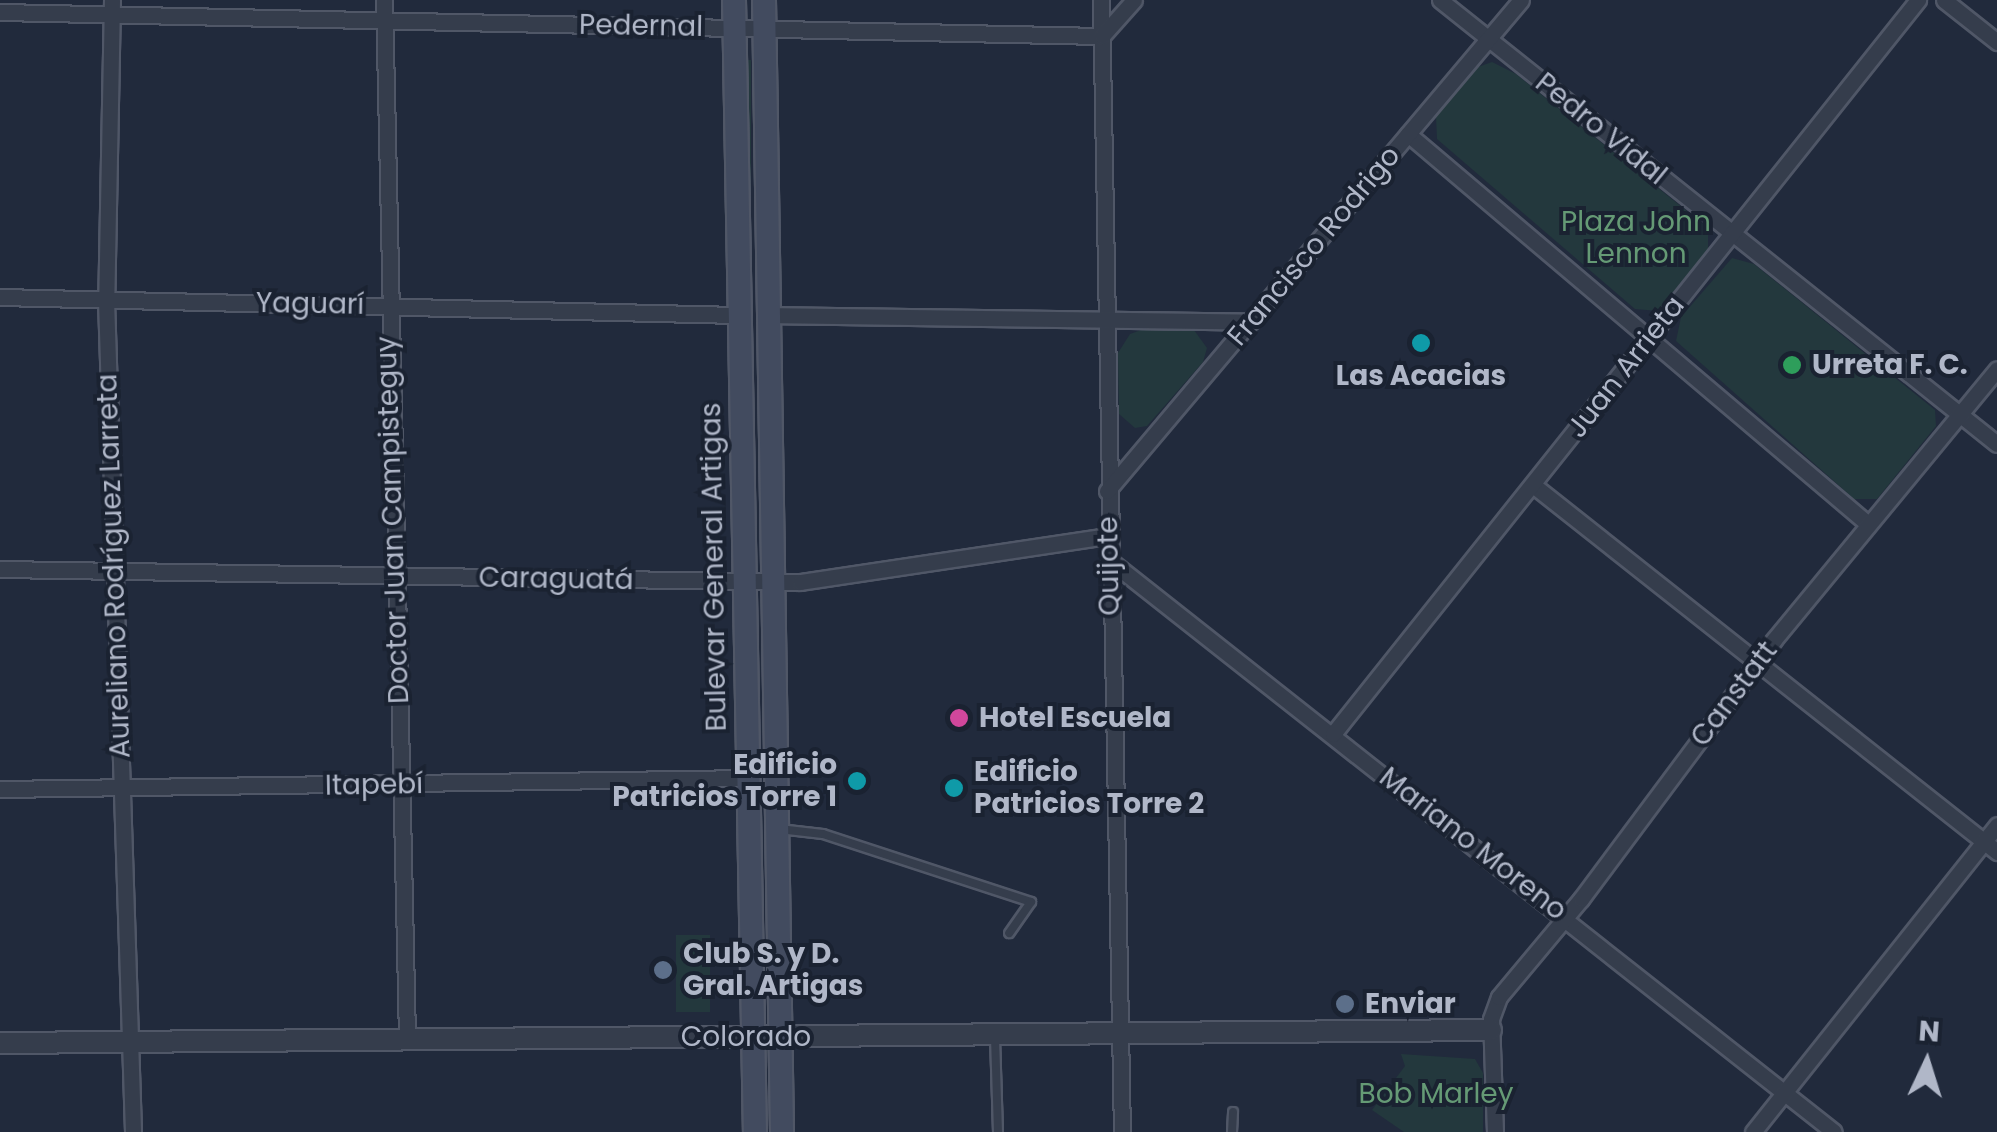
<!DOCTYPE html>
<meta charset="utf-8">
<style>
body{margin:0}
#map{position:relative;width:1997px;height:1132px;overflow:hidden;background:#212a3c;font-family:Poppins,sans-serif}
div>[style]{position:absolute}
.green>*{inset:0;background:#23383d;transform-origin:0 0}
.roads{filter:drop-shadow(2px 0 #505767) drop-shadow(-2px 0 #505767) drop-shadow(0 2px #505767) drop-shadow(0 -2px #505767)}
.service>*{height:8px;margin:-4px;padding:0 4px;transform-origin:4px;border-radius:4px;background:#353d4c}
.minor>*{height:15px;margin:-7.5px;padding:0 7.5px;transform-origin:7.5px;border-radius:7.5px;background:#353d4c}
.tertiary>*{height:20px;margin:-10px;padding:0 10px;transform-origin:10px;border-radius:10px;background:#353d4c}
.secondary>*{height:22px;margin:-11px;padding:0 11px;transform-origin:11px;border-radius:11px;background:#424b5f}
.dots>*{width:28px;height:28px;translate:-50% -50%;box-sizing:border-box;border:5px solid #1a2231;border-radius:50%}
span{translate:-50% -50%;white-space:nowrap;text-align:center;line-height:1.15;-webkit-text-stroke:8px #1a2231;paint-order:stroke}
.street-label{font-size:28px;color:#b0b7c8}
.park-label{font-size:28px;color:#659a75}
.poi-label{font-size:28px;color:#b0b7c8;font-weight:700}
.left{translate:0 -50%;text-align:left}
.right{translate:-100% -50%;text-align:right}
.north{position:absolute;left:1877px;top:1012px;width:100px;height:100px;-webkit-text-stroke:8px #1a2231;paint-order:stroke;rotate:4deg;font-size:28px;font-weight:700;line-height:40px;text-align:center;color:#b0b7c8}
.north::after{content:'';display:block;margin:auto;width:35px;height:45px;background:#b0b7c8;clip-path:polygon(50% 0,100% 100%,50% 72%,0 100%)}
</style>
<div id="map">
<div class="green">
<i style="left:747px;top:60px;width:4px;height:220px"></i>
<i style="clip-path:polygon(1492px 62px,1516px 74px,1708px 228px,1708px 249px,1658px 311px,1635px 309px,1437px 139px,1436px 117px,1478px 67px)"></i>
<i style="clip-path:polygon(1732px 258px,1754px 264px,1935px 410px,1936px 426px,1877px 499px,1854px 499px,1676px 341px,1681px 317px)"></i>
<i style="clip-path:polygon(1144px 329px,1194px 330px,1207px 348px,1203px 362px,1147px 426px,1135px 428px,1119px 414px,1118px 353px,1130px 334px)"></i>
<i style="left:676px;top:935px;width:34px;height:77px"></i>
<i style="clip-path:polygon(1401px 1054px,1475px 1059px,1483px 1073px,1483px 1132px,1404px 1132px,1372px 1110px,1405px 1066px)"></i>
</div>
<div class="roads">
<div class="service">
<i style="left:779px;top:829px;width:44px;rotate:6.5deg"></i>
<i style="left:823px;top:834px;width:219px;rotate:18.1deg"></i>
<i style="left:1031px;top:902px;width:38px;rotate:125deg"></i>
<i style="left:995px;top:1037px;width:95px;rotate:88.2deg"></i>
<i style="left:1232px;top:1132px;width:20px;rotate:-87deg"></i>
</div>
<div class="minor">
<i style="left:112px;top:0;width:300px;rotate:91.1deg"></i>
<i style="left:106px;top:300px;width:832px;rotate:88.14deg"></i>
<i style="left:384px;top:0;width:1040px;rotate:88.73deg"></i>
<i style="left:1101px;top:0;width:1132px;rotate:88.94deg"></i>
<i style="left:1440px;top:0;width:712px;rotate:38.56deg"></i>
<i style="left:1944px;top:0;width:68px;rotate:38.4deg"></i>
<i style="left:0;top:12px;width:1102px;rotate:1.25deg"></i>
<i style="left:1102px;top:36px;width:48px;rotate:-48.4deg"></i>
<i style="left:1408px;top:134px;width:603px;rotate:40.29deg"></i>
<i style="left:0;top:297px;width:739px;rotate:1.4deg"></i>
<i style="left:770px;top:315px;width:481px;rotate:0.8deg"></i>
<i style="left:1533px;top:485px;width:592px;rotate:38.34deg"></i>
<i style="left:1107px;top:491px;width:642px;rotate:-49.86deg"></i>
<i style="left:1109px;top:560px;width:923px;rotate:38.27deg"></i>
<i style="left:0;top:569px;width:800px;rotate:0.93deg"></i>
<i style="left:800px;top:582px;width:311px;rotate:-8.5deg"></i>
<i style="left:1333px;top:734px;width:939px;rotate:-51.45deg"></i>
<i style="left:0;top:789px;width:748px;rotate:-0.84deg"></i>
<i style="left:1495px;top:1132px;width:113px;rotate:-92deg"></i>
<i style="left:1491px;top:1019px;width:23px;rotate:-70deg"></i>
<i style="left:1499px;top:997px;width:128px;rotate:-50.1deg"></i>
<i style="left:1581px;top:899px;width:322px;rotate:-53.3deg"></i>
<i style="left:1773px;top:641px;width:352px;rotate:-50.5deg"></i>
<i style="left:1753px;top:1132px;width:392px;rotate:-51.5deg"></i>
</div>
<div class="tertiary">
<i style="left:0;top:1043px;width:1491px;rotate:-0.5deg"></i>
</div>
<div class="secondary">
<i style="left:734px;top:0;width:1132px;rotate:88.94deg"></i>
<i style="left:764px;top:0;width:1132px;rotate:89.09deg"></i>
</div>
</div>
<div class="dots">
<i style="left:1421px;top:343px;background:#0f9aa8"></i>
<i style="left:1792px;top:365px;background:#2e9e5b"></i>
<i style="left:959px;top:718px;background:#d1479c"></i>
<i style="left:857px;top:781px;background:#0f9aa8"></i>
<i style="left:954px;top:788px;background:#0f9aa8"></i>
<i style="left:663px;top:970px;background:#5c6f8a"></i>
<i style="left:1345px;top:1004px;background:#5c6f8a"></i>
</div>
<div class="street-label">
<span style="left:641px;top:26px;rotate:1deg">Pedernal</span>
<span style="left:1601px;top:129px;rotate:39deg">Pedro Vidal</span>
<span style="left:1314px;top:246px;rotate:-50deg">Francisco Rodrigo</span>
<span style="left:310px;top:304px;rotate:1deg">Yaguarí</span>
<span style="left:1626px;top:367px;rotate:-52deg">Juan Arrieta</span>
<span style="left:393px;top:520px;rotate:-92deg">Doctor Juan Campisteguy</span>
<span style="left:114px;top:566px;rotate:-92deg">Aureliano Rodríguez Larreta</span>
<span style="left:1109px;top:566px;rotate:-91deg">Quijote</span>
<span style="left:714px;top:567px;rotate:-91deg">Bulevar General Artigas</span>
<span style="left:556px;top:579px;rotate:1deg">Caraguatá</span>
<span style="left:1734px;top:694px;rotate:-53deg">Canstatt</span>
<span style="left:374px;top:785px;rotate:-1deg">Itapebí</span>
<span style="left:1473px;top:844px;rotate:38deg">Mariano Moreno</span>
<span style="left:746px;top:1037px">Colorado</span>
</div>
<div class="park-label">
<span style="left:1636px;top:238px">Plaza John<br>Lennon</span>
<span style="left:1436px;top:1094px">Bob Marley</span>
</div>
<div class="poi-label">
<span class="left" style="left:1812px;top:365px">Urreta F. C.</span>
<span style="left:1421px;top:376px">Las Acacias</span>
<span class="left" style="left:979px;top:718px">Hotel Escuela</span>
<span class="right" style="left:837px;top:781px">Edificio<br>Patricios Torre 1</span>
<span class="left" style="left:974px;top:788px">Edificio<br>Patricios Torre 2</span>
<span class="left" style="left:683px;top:970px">Club S. y D.<br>Gral. Artigas</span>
<span class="left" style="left:1365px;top:1004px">Enviar</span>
</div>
<div class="north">N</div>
</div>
